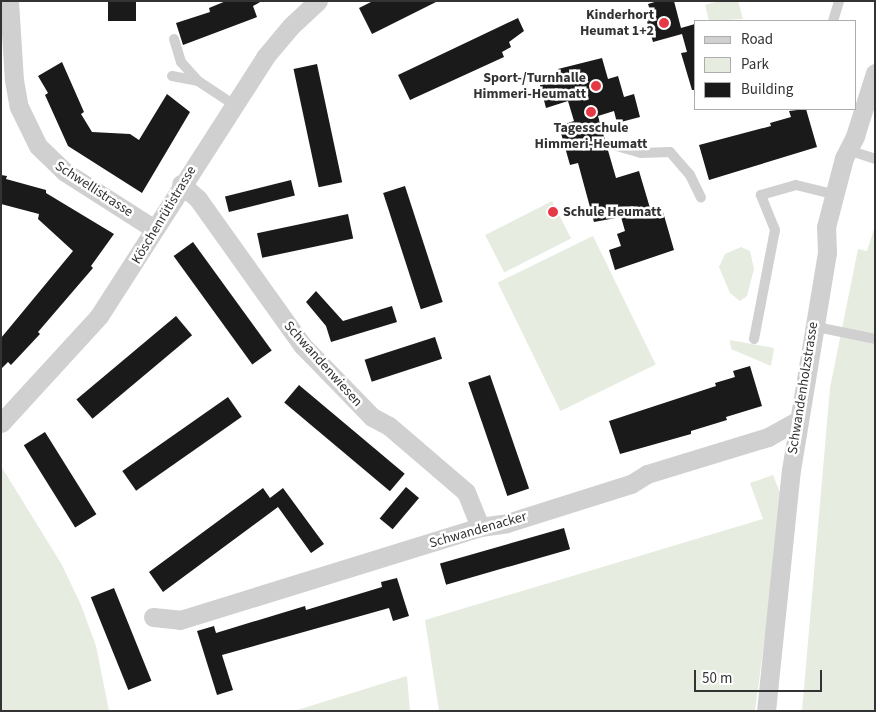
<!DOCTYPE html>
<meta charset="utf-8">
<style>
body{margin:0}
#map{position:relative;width:876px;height:712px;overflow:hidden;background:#fff;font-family:"Source Sans 3",sans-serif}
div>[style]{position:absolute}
.green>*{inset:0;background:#e6ecdf;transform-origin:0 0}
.building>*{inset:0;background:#1a1a1a;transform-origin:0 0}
.service>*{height:10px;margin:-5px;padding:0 5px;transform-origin:5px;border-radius:5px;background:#d0d0d0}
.minor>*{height:19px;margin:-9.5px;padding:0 9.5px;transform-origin:9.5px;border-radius:9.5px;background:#d0d0d0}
.dots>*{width:14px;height:14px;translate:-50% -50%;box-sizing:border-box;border:2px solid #fff;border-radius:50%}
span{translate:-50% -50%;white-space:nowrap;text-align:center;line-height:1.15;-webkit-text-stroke:5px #fff;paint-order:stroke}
.poi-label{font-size:14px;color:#333;font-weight:700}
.right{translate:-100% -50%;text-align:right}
.left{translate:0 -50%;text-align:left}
.street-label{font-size:14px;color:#333}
.frame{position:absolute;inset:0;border:2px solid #333;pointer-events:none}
.legend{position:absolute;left:694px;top:20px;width:162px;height:90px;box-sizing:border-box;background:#fff;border:1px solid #adadad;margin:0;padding:6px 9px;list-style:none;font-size:15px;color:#333}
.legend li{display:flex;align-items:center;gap:10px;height:25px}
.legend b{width:25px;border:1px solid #adadad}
.scale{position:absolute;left:694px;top:670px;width:128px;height:22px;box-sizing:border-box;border:2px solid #333;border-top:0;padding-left:6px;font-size:15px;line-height:18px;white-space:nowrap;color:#333;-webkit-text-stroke:4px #fff;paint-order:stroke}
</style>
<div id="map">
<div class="green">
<i style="clip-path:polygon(719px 1px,738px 1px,743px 19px,709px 21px,705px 5px)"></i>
<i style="left:552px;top:201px;width:42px;height:75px;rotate:63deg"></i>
<i style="clip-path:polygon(875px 226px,875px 711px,802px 711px,830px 388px,858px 249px,867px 251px)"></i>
<i style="left:593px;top:236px;width:143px;height:106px;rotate:64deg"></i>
<i style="clip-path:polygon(741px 247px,750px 251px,754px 269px,747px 296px,740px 301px,730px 293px,719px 267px,725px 254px)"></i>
<i style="clip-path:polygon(730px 340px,774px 348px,771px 366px,731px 349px)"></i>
<i style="clip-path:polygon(1px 466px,62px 565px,81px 605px,96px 646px,109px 711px,1px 711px)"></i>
<i style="clip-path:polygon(773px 475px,783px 500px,755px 711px,439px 711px,425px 620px,763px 519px,750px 483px)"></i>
<i style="clip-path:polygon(407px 676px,410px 711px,294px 711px)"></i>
</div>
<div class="building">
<i style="left:108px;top:1px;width:28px;height:20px"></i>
<i style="clip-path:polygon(226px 1px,262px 1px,253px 6px,257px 17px,183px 45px,176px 23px,210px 12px,209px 8px)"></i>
<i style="clip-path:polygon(373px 1px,438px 1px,372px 34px,359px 8px)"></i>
<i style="clip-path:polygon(658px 1px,674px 1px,681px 28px,695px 24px,695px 90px,692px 90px,681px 53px,687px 52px,682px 34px,653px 42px,646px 18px,652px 16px,648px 4px)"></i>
<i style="clip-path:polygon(518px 18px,524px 31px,509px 42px,511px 47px,502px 52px,504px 57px,410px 100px,398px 75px)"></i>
<i style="clip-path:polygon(602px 58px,608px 79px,618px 76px,624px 97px,634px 94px,640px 117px,617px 123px,614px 111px,598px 116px,616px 178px,639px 171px,650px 208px,661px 205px,674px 250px,615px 270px,609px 250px,621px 246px,617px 234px,625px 231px,621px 217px,594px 222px,578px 163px,570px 165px,559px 126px,574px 121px,568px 101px,546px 108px,540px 85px,561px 79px,558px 69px)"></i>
<i style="clip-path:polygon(62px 62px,84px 112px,81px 114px,92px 132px,130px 134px,139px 140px,167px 94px,190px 112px,142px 193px,68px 146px,45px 95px,48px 93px,38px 76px)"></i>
<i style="left:317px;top:64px;width:121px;height:24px;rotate:78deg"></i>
<i style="clip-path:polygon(806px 109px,817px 147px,709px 180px,699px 145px,771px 126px,770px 123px,791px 117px,789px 111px)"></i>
<i style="clip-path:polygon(1px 175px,7px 176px,6px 179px,46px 190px,46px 193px,114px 234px,91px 266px,93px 268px,38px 332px,40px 334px,11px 365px,8px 362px,1px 369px,1px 338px,73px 251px,38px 219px,39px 214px,1px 204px)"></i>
<i style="left:291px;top:180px;width:16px;height:68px;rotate:76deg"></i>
<i style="left:405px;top:186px;width:122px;height:23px;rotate:72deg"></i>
<i style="left:348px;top:214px;width:25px;height:93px;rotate:78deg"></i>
<i style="left:193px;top:242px;width:134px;height:24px;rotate:54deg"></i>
<i style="clip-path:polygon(316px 291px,343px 321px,392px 306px,397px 322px,331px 342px,326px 326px,306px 302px)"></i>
<i style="left:176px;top:316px;width:25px;height:130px;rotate:50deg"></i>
<i style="left:435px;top:337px;width:23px;height:74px;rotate:72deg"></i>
<i style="clip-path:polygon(750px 366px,762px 406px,726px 417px,727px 420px,691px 431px,691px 434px,620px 454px,609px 421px,716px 386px,715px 383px,735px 377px,733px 371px)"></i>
<i style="left:490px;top:375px;width:120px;height:23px;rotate:71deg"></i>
<i style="left:299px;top:385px;width:138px;height:23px;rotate:40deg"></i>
<i style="left:228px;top:397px;width:24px;height:129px;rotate:55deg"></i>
<i style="left:45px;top:432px;width:97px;height:25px;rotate:58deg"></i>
<i style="left:406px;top:487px;width:17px;height:41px;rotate:40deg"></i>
<i style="clip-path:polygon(263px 488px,270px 498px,283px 488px,324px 544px,311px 553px,278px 507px,163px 592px,149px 572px)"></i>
<i style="left:564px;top:528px;width:22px;height:129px;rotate:74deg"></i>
<i style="clip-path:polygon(397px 578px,409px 616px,393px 621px,389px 608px,222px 655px,233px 690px,217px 695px,197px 631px,214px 626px,216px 633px,305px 606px,306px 610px,382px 587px,381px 582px)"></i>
<i style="left:114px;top:588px;width:100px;height:25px;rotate:68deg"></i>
</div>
<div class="service">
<i style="left:833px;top:21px;width:21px;rotate:-73deg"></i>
<i style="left:174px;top:39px;width:24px;rotate:73deg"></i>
<i style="left:181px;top:62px;width:25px;rotate:48deg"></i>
<i style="left:172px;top:76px;width:26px;rotate:11deg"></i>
<i style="left:198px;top:81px;width:42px;rotate:33.3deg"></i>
<i style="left:613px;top:145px;width:29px;rotate:16deg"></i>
<i style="left:641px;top:153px;width:29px;rotate:-2deg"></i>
<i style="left:670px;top:152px;width:30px;rotate:49deg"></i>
<i style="left:690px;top:175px;width:25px;rotate:64deg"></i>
<i style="left:848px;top:150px;width:28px;rotate:18deg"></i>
<i style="left:812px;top:326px;width:64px;rotate:11.7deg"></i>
<i style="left:754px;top:339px;width:111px;rotate:-79.1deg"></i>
<i style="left:775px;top:230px;width:38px;rotate:-112deg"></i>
<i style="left:761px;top:195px;width:36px;rotate:-16deg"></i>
<i style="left:796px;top:185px;width:38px;rotate:14deg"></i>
</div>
<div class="minor">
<i style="left:9px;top:1px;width:79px;rotate:86.4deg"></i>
<i style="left:14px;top:80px;width:27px;rotate:80deg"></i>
<i style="left:19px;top:107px;width:43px;rotate:64deg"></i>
<i style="left:38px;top:146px;width:37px;rotate:44deg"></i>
<i style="left:65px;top:172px;width:106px;rotate:32.6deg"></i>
<i style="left:181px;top:184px;width:23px;rotate:41deg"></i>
<i style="left:198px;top:199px;width:179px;rotate:54.5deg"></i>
<i style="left:302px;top:345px;width:100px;rotate:45.8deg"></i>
<i style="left:372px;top:417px;width:19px;rotate:28deg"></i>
<i style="left:389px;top:426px;width:101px;rotate:40.6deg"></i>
<i style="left:466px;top:492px;width:38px;rotate:68deg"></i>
<i style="left:1px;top:423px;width:145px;rotate:-47.5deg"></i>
<i style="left:99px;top:316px;width:308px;rotate:-57.3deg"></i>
<i style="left:265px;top:57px;width:40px;rotate:-50deg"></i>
<i style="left:291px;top:26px;width:37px;rotate:-43deg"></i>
<i style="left:153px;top:617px;width:27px;rotate:6deg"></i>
<i style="left:180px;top:620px;width:314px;rotate:-17.2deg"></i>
<i style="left:480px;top:527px;width:27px;rotate:-8deg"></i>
<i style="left:507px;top:523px;width:130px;rotate:-17.5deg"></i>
<i style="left:631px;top:484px;width:19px;rotate:-32deg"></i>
<i style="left:647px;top:474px;width:127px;rotate:-17deg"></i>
<i style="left:768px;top:437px;width:33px;rotate:-29deg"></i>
<i style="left:766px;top:711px;width:242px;rotate:-84.1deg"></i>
<i style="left:791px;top:470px;width:220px;rotate:-80.6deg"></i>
<i style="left:827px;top:253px;width:26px;rotate:-92deg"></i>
<i style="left:826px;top:227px;width:71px;rotate:-75.4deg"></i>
<i style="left:844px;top:158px;width:25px;rotate:-63deg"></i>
<i style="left:855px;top:136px;width:66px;rotate:-72.4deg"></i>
</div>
<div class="dots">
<i style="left:664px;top:23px;background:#e63946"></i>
<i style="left:596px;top:86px;background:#e63946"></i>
<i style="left:591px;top:112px;background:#e63946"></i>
<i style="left:553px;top:212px;background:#e63946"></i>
</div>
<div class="poi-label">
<span class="right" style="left:654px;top:23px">Kinderhort<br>Heumat 1+2</span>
<span class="right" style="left:586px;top:86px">Sport-/Turnhalle<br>Himmeri-Heumatt</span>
<span style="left:591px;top:136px">Tagesschule<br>Himmeri-Heumatt</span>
<span class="left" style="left:563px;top:212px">Schule Heumatt</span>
</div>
<div class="street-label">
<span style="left:94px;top:189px;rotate:33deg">Schwellistrasse</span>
<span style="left:164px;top:215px;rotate:-59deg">Köschenrütistrasse</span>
<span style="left:323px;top:364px;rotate:48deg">Schwandenwiesen</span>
<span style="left:803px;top:388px;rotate:-81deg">Schwandenholzstrasse</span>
<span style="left:478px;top:530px;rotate:-16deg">Schwandenacker</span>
</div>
<div class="frame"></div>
<ul class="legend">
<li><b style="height:6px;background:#d0d0d0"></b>Road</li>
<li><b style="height:14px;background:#e6ecdf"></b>Park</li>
<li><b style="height:14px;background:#1a1a1a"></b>Building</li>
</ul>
<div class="scale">50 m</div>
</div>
